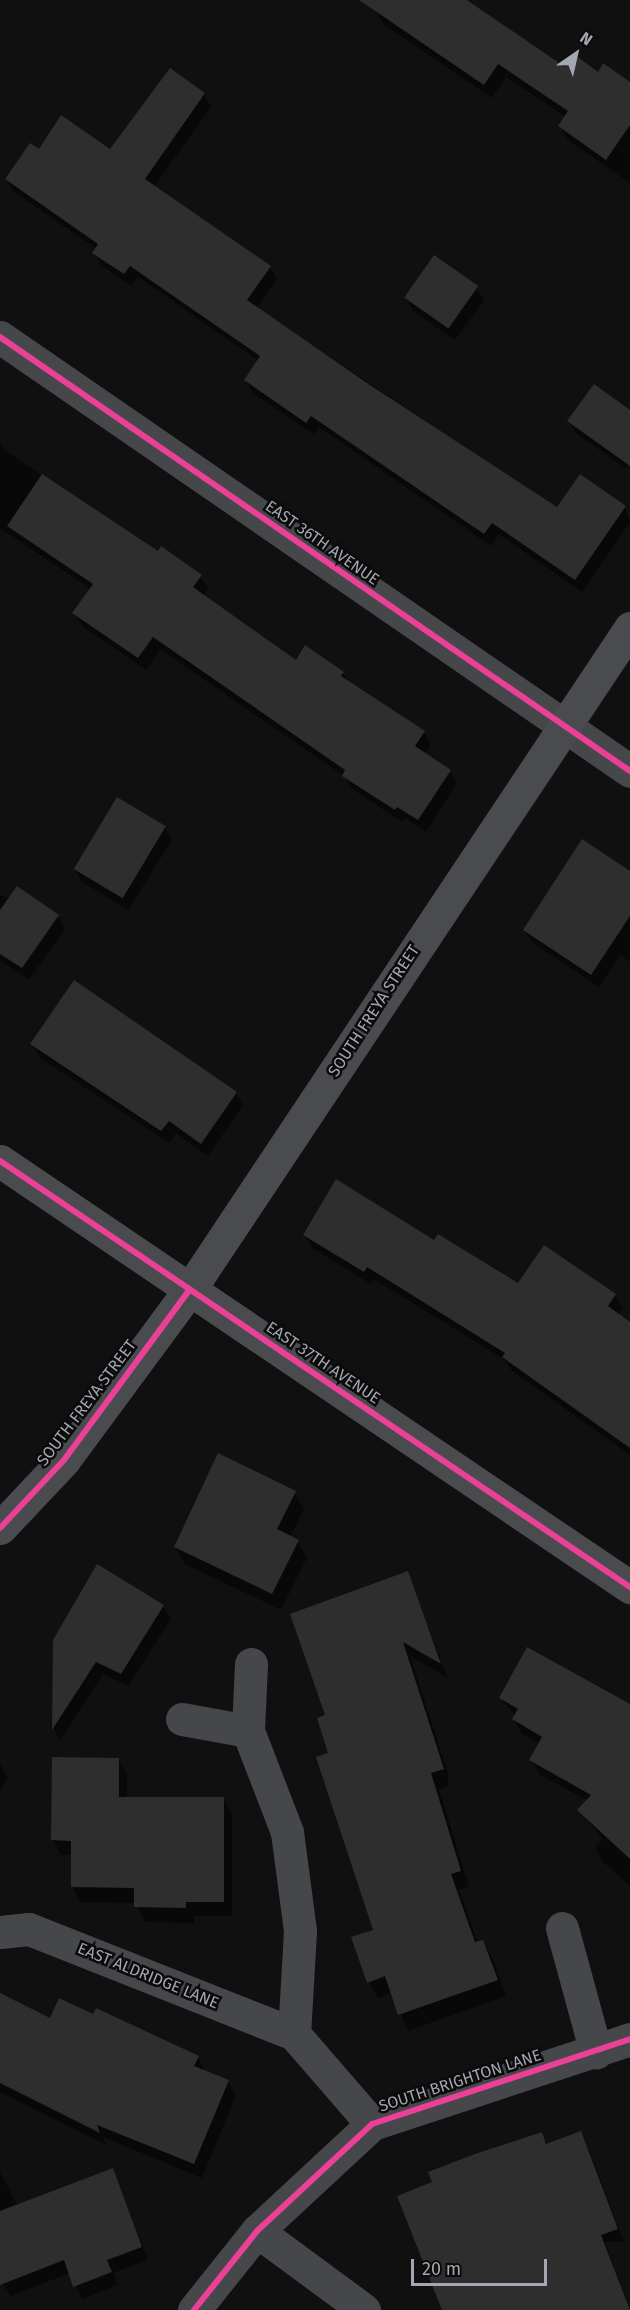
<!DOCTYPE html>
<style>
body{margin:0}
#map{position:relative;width:630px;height:2310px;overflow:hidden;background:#101011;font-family:"Fira Sans",sans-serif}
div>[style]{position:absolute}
.shadow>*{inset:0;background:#0007}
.building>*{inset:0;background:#2e2e2f;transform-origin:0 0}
.street>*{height:33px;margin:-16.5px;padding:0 16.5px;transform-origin:16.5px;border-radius:16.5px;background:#46474a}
.secondary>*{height:33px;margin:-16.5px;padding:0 16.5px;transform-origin:16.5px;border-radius:16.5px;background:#4a4b4f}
.cycleway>*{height:6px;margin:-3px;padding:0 3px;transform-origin:3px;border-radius:3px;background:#ea4096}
span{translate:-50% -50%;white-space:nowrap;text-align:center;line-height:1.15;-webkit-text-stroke:5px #0b0b0c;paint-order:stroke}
.street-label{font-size:16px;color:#a3a7b1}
.north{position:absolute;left:546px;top:24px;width:60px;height:60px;-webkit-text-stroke:4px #0b0b0c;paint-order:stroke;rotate:34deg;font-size:16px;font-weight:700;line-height:24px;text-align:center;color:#a3a7b1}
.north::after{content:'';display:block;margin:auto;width:21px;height:27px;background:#a3a7b1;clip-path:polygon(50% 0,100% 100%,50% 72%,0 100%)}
.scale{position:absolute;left:411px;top:2259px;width:136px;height:27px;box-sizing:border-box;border:3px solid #a3a7b1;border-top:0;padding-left:8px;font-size:18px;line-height:21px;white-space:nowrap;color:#a3a7b1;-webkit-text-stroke:4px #0b0b0c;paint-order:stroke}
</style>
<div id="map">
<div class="shadow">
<i style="clip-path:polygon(383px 0,468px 0,565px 69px,630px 84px,630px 183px,568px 140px,560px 126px,566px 117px,506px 77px,492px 98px,383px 24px,375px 10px)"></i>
<i style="clip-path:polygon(170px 70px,204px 94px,211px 107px,154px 187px,270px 267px,277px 279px,257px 308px,558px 509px,625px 507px,630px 522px,582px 592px,499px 534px,491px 546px,319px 427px,314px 434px,253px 393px,246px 380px,259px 361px,138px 277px,131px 286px,101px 265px,94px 253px,97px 249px,14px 192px,6px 179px,39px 151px,111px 152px)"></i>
<i style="clip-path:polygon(476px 287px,484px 300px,455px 340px,413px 311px,406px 298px)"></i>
<i style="clip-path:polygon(630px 412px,630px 462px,625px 468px,576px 433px,569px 421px)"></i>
<i style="clip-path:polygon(0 442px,3px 449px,158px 553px,200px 576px,208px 588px,203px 596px,296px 662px,343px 673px,349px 683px,424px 732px,431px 745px,425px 754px,450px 771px,457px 783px,426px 832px,405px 818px,402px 822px,351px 788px,344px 776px,160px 649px,146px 670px,82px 626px,74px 613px,91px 589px,0 528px)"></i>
<i style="clip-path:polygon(165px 828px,172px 840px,128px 910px,81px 881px,74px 868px)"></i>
<i style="clip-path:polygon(630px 873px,630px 962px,620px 955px,599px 987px,532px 942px,524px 930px)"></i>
<i style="clip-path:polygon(0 895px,58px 916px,65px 929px,29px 980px,0 960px)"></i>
<i style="clip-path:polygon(32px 1044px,236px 1093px,243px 1105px,208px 1156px,176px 1133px,169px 1143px,39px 1057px)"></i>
<i style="clip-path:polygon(304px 1235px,435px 1242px,519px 1285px,615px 1295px,623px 1308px,618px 1315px,630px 1324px,630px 1455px,511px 1370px,505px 1360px,374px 1279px,371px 1284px,312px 1248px)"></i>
<i style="clip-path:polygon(294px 1492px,304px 1509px,290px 1537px,297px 1541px,307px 1558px,281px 1610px,185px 1564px,175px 1547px)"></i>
<i style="clip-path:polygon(97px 1566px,163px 1606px,171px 1619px,128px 1686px,103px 1674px,60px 1741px,54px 1729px,55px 1641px)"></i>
<i style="clip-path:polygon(407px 1573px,448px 1678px,410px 1656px,448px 1773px,448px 1786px,439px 1789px,469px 1887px,459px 1890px,478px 1943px,483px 1942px,492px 1957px,506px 1996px,408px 2031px,392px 1993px,378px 1998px,369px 1982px,374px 1931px,330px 1754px,327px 1716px)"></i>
<i style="clip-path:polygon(500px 1698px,630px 1718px,630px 1886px,603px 1862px,595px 1848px,603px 1839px,579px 1811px,588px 1801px,539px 1774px,531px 1760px,540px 1744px,522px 1734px,514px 1719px,516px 1716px)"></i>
<i style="clip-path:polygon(118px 1759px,127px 1774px,127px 1798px,223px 1798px,232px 1813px,232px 1916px,194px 1916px,194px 1923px,145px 1922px,136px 1903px,81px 1902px,72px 1887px,73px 1855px,61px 1855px,53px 1840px)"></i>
<i style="clip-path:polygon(0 1764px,8px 1778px,0 1791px)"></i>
<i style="clip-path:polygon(0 1994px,50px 2020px,94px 2016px,198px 2057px,205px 2072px,228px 2081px,236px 2095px,202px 2178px,103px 2137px,106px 2145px,0 2092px)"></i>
<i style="clip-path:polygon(541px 2133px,548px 2145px,580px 2133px,588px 2147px,624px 2242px,605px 2242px,630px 2310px,489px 2310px)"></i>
<i style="clip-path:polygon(112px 2170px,148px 2260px,113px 2273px,118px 2285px,82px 2299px,70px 2273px,11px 2296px,0 2280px,0 2172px,18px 2206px)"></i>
</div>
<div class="building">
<i style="clip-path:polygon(359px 0,467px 0,565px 67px,574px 54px,598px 72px,603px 63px,630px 82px,630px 125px,606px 160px,558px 126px,568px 111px,498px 64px,484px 85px)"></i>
<i style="clip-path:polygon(170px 68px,205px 93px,145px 179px,271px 266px,247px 300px,367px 383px,557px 507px,580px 474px,626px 506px,575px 580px,492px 523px,484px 534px,311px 416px,306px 423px,244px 380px,260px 356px,130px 266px,124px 274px,92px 253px,98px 244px,5px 179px,30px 143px,39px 149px,61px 115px,110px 149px)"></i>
<i style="left:434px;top:255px;width:54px;height:52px;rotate:35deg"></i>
<i style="clip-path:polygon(594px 384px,630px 410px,630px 466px,567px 421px)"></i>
<i style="clip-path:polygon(42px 474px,158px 551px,161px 546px,202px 575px,193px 587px,296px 660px,305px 645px,344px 672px,341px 676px,425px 731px,415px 746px,451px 770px,418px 820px,397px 807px,395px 810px,342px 776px,345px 770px,153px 637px,138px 658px,72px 613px,93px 584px,7px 526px)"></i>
<i style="left:117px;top:797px;width:57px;height:84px;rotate:31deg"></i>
<i style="clip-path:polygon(582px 839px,630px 871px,630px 916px,591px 975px,523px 930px)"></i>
<i style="clip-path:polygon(17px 886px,59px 915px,22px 968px,0 954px,0 910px)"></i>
<i style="clip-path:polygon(74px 980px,237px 1092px,201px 1144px,169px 1121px,161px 1131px,30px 1044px)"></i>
<i style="clip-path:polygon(336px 1179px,434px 1240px,438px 1234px,518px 1283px,544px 1245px,616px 1294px,608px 1306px,630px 1322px,630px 1448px,502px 1357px,505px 1353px,367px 1267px,364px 1272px,303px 1235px)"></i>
<i style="clip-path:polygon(218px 1453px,296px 1491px,277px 1529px,299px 1540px,272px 1594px,174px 1547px)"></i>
<i style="clip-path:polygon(97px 1564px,164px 1605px,121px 1674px,96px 1662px,52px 1730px,53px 1640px)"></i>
<i style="clip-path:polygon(408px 1571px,441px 1664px,403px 1642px,444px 1769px,431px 1773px,461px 1871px,451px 1874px,475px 1942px,483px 1940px,498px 1980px,398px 2015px,385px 1976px,367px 1983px,351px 1937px,373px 1930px,316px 1757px,328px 1753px,317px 1718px,325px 1715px,290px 1614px)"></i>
<i style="clip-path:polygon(527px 1647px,630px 1704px,630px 1859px,577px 1810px,591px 1795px,529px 1760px,542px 1737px,512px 1719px,518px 1709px,499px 1698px)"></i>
<i style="clip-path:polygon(52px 1757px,119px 1758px,119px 1797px,224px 1797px,224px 1902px,186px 1902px,186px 1908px,134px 1907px,134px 1888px,71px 1887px,71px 1841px,51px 1840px)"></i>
<i style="clip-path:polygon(0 1993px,50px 2018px,59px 1998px,93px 2014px,96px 2008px,199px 2056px,194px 2066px,229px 2080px,194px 2164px,97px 2125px,100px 2133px,0 2083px)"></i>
<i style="clip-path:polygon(581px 2131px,618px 2229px,601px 2235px,630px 2310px,442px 2310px,397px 2196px,432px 2182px,428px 2172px,475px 2154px,542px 2132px,546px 2144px)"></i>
<i style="clip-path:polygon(113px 2168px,142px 2247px,107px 2260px,112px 2272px,73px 2287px,64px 2260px,0 2285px,0 2211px)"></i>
</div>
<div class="street">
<i style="left:0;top:337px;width:765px;rotate:34.56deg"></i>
<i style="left:251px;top:1664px;width:67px;rotate:92.6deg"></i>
<i style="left:248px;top:1731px;width:108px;rotate:68.9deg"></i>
<i style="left:287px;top:1832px;width:100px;rotate:82.5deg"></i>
<i style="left:300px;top:1931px;width:103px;rotate:93.3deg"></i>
<i style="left:294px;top:2034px;width:119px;rotate:49.1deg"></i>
<i style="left:182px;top:1719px;width:67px;rotate:10.3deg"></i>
<i style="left:562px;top:1928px;width:129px;rotate:74.7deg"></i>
<i style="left:0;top:1932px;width:29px;rotate:-6deg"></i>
<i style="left:29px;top:1929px;width:285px;rotate:21.6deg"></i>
<i style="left:257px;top:2231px;width:133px;rotate:36.4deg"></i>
<i style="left:194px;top:2310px;width:101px;rotate:-51.4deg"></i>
<i style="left:257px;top:2231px;width:157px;rotate:-42.9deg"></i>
<i style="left:372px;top:2124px;width:272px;rotate:-18.2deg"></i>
</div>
<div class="secondary">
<i style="left:0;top:1161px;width:761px;rotate:34.07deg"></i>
<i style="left:0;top:1528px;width:93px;rotate:-46.7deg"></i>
<i style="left:64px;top:1460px;width:212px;rotate:-53.6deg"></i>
<i style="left:190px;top:1289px;width:794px;rotate:-56.35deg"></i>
</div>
<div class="cycleway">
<i style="left:0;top:337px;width:765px;rotate:34.56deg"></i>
<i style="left:0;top:1161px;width:761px;rotate:34.07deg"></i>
<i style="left:0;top:1528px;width:93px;rotate:-46.7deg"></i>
<i style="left:64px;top:1460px;width:212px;rotate:-53.6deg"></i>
<i style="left:194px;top:2310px;width:101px;rotate:-51.4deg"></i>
<i style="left:257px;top:2231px;width:157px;rotate:-42.9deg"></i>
<i style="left:372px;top:2124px;width:272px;rotate:-18.2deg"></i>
</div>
<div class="street-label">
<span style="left:322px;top:543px;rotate:35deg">EAST 36TH AVENUE</span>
<span style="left:374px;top:1011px;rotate:-57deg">SOUTH FREYA STREET</span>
<span style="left:323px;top:1363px;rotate:34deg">EAST 37TH AVENUE</span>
<span style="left:87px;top:1403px;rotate:-53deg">SOUTH FREYA STREET</span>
<span style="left:148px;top:1976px;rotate:22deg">EAST ALDRIDGE LANE</span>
<span style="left:460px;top:2081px;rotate:-18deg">SOUTH BRIGHTON LANE</span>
</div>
<div class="north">N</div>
<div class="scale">20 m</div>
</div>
